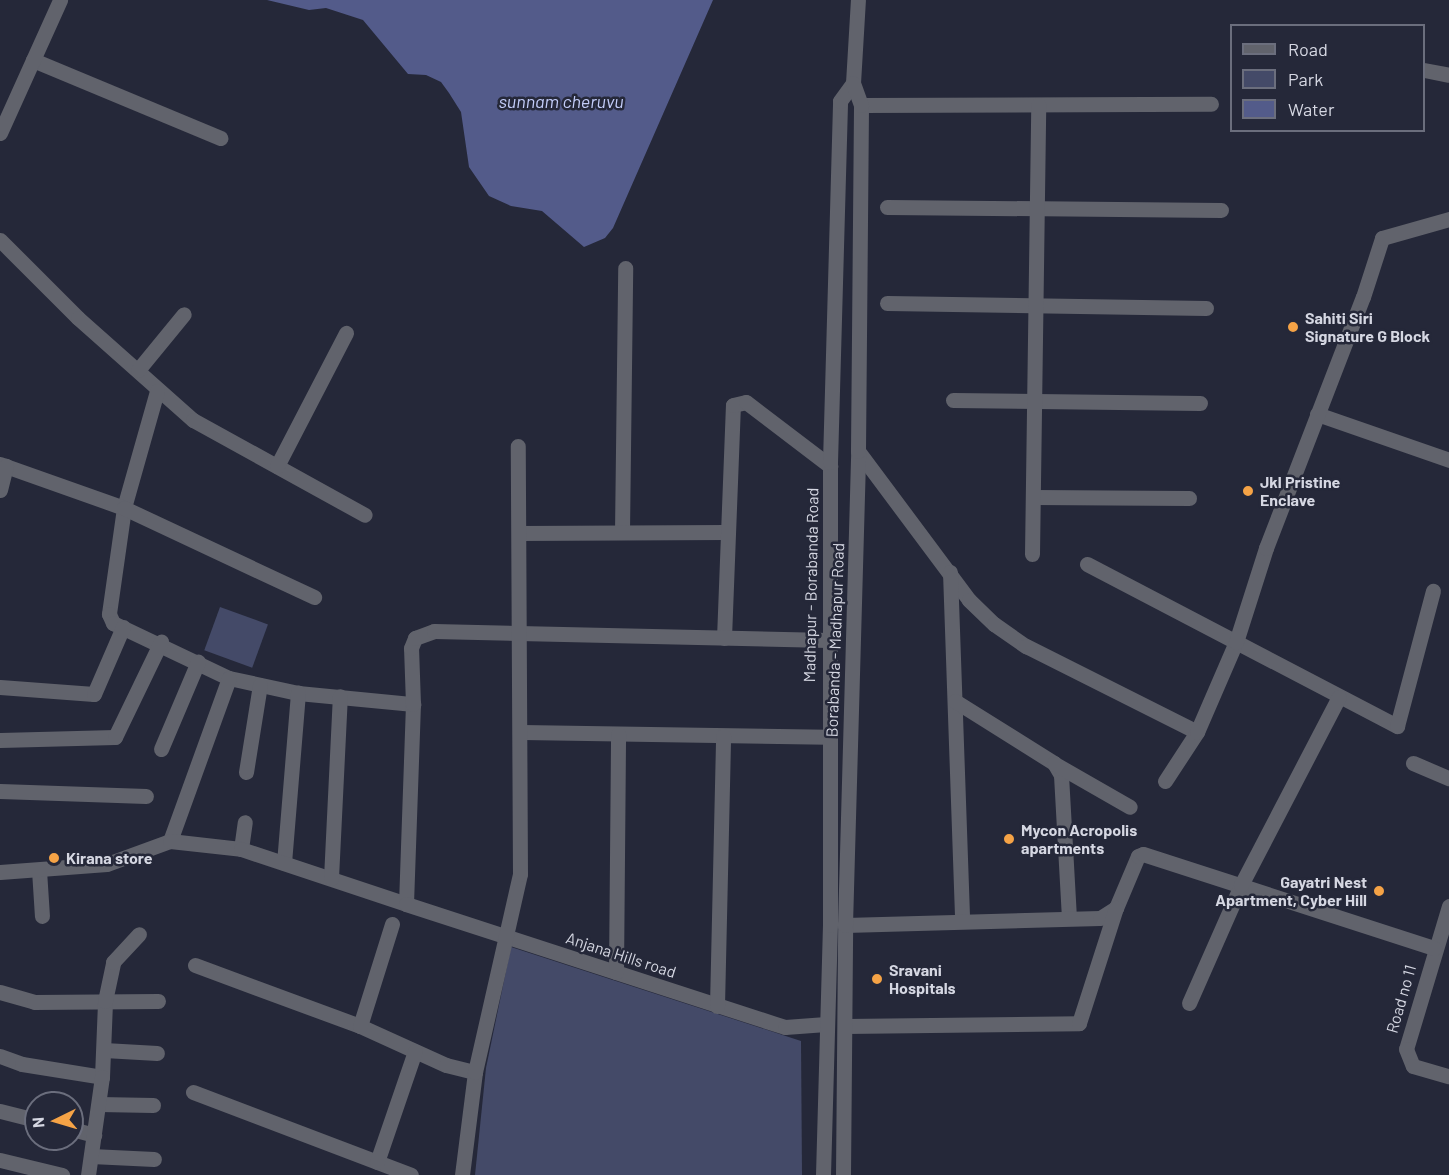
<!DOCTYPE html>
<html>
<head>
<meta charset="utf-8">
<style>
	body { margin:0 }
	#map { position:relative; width:1449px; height:1175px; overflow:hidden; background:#252839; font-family:Barlow,sans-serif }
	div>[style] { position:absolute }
	.green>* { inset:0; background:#444a68; transform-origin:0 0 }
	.water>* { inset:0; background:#535b8a }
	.minor>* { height:15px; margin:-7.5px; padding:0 7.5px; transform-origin:7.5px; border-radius:7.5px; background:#61636c }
	.dots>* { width:16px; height:16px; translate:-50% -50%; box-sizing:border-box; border:3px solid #252839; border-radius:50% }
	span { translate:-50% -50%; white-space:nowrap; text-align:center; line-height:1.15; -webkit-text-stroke:5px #252839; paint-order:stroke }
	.poi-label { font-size:16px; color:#d5d7e2; font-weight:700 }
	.left { translate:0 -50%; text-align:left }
	.right { translate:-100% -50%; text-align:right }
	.street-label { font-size:16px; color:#d5d7e2 }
	.water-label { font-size:18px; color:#c3cdf9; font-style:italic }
	.legend { position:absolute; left:1230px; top:24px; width:195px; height:108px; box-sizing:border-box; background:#252839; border:2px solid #6b6e7d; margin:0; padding:8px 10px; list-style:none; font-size:18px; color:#d5d7e2 }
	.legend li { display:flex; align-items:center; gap:12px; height:30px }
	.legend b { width:30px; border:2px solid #6b6e7d }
	.north { position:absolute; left:24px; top:1091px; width:60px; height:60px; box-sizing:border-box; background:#252839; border:2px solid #6b6e7d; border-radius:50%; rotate:265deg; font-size:16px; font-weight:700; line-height:24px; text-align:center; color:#d5d7e2 }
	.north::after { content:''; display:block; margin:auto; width:21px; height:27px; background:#f5a346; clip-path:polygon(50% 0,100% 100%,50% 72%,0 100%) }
</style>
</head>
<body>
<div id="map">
	<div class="green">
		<div style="left:220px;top:607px;width:51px;height:46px;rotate:20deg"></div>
		<div style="clip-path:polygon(511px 947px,801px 1041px,802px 1175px,475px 1175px,486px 1068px)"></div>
	</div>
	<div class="water">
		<div style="clip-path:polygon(267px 0,713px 0,613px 228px,605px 238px,584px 247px,542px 211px,511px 206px,489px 196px,469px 167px,461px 112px,449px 93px,441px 82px,426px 75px,408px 74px,363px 20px,326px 8px,309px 10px)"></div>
	</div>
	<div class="minor">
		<div style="left:33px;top:60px;width:203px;rotate:22.6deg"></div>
		<div style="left:1424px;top:70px;width:25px;rotate:11deg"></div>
		<div style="left:861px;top:105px;width:350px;rotate:-0.2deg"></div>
		<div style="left:0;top:133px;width:146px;rotate:-65.7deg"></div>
		<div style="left:887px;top:207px;width:334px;rotate:0.5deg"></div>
		<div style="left:0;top:240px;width:110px;rotate:45deg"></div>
		<div style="left:78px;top:318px;width:154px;rotate:41.6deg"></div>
		<div style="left:193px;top:420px;width:196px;rotate:28.9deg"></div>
		<div style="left:887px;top:303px;width:319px;rotate:0.9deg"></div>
		<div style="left:138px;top:370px;width:72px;rotate:-50.6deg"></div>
		<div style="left:157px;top:391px;width:122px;rotate:105.8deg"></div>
		<div style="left:124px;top:508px;width:107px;rotate:98.1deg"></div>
		<div style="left:109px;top:614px;width:10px;rotate:66deg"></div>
		<div style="left:113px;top:623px;width:128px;rotate:25.4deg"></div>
		<div style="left:229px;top:678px;width:71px;rotate:12.3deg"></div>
		<div style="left:298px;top:693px;width:116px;rotate:5.5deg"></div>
		<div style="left:953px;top:400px;width:247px;rotate:0.7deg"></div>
		<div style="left:1317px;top:414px;width:140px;rotate:19.2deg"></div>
		<div style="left:858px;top:451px;width:186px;rotate:53.3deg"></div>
		<div style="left:969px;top:600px;width:35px;rotate:44deg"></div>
		<div style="left:994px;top:624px;width:39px;rotate:35deg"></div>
		<div style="left:1026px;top:646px;width:191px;rotate:26.7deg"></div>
		<div style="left:0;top:464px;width:132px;rotate:19.5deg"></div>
		<div style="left:124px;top:508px;width:210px;rotate:25.1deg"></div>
		<div style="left:277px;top:466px;width:150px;rotate:-62.6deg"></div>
		<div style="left:0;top:490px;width:25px;rotate:-76deg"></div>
		<div style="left:1033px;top:497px;width:156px;rotate:0.4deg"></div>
		<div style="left:622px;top:532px;width:264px;rotate:-89.3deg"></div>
		<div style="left:519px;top:533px;width:207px;rotate:-0.3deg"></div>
		<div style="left:1032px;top:554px;width:449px;rotate:-89.2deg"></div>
		<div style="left:1087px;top:564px;width:350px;rotate:27.6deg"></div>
		<div style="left:1397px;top:726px;width:140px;rotate:-75.1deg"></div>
		<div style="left:950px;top:572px;width:347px;rotate:88deg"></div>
		<div style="left:724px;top:638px;width:233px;rotate:-87.8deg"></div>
		<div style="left:733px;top:405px;width:13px;rotate:-13deg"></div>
		<div style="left:746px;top:402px;width:106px;rotate:37.3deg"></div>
		<div style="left:0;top:687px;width:94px;rotate:4.3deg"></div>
		<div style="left:94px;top:694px;width:73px;rotate:-66.6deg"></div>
		<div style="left:955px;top:701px;width:117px;rotate:32.1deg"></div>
		<div style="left:1054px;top:763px;width:14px;rotate:60deg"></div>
		<div style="left:1061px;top:775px;width:141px;rotate:86.8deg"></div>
		<div style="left:522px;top:732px;width:305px;rotate:0.9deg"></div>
		<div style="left:0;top:740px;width:115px;rotate:-1.5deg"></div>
		<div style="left:115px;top:737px;width:106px;rotate:-64.2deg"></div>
		<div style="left:161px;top:749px;width:95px;rotate:-67deg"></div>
		<div style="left:1413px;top:763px;width:39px;rotate:23deg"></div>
		<div style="left:1055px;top:764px;width:86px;rotate:29.8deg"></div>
		<div style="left:246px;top:772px;width:88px;rotate:-80.9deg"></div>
		<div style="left:1165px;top:781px;width:59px;rotate:-56.9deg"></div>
		<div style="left:1197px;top:732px;width:98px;rotate:-66.6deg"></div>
		<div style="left:1236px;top:642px;width:99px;rotate:-72.3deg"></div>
		<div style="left:1266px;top:548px;width:269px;rotate:-68.9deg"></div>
		<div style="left:1363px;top:297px;width:62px;rotate:-72.1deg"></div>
		<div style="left:1382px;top:238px;width:70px;rotate:-15.8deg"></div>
		<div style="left:0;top:791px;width:146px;rotate:2deg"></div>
		<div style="left:170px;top:841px;width:173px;rotate:-70.1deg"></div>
		<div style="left:241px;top:849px;width:27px;rotate:-82deg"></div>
		<div style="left:284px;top:863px;width:171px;rotate:-85.3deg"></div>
		<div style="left:39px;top:870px;width:46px;rotate:86.3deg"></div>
		<div style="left:0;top:872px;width:107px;rotate:-4.3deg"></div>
		<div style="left:107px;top:864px;width:67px;rotate:-20.1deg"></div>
		<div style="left:170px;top:841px;width:71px;rotate:6.4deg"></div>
		<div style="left:241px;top:849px;width:174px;rotate:18.4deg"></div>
		<div style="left:406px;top:904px;width:200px;rotate:-88deg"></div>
		<div style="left:413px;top:704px;width:56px;rotate:-92deg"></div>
		<div style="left:411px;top:648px;width:11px;rotate:-68deg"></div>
		<div style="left:415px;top:638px;width:20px;rotate:-20deg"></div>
		<div style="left:434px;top:631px;width:394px;rotate:1.3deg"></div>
		<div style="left:331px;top:878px;width:182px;rotate:-87.2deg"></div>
		<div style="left:406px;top:904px;width:398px;rotate:18deg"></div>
		<div style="left:785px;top:1027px;width:41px;rotate:-4.2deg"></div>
		<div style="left:1449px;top:906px;width:149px;rotate:106.7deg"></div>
		<div style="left:1406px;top:1049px;width:18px;rotate:68deg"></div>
		<div style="left:1413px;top:1066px;width:37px;rotate:16deg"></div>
		<div style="left:845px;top:925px;width:255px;rotate:-1.6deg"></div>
		<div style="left:1100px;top:918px;width:19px;rotate:-32deg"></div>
		<div style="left:1116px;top:908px;width:56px;rotate:-67.1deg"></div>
		<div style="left:1138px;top:856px;width:5px;rotate:-22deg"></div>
		<div style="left:1143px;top:854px;width:306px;rotate:17.9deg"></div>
		<div style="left:195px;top:965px;width:176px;rotate:20.3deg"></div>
		<div style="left:360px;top:1026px;width:94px;rotate:24.4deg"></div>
		<div style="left:446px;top:1065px;width:30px;rotate:14deg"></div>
		<div style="left:616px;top:972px;width:238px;rotate:-89.5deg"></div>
		<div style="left:0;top:992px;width:35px;rotate:16deg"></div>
		<div style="left:34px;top:1002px;width:124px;rotate:-0.5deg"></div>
		<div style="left:1189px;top:1003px;width:129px;rotate:-66.2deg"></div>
		<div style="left:1241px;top:885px;width:212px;rotate:-62.5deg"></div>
		<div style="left:717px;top:1006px;width:270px;rotate:-88.7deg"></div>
		<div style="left:360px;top:1026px;width:107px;rotate:-72.6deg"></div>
		<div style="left:845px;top:1026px;width:234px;rotate:-0.7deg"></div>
		<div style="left:1079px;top:1023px;width:121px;rotate:-72.2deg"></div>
		<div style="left:104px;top:1050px;width:53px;rotate:3.2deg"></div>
		<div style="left:0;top:1056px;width:23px;rotate:20deg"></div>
		<div style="left:22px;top:1064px;width:81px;rotate:9.2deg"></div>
		<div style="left:102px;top:1077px;width:76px;rotate:-87.7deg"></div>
		<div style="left:105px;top:1001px;width:40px;rotate:-78deg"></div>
		<div style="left:113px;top:962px;width:38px;rotate:-47deg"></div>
		<div style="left:193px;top:1092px;width:233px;rotate:20.8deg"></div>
		<div style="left:99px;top:1104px;width:54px;rotate:1.1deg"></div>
		<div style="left:0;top:1111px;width:37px;rotate:14deg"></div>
		<div style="left:72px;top:1129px;width:23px;rotate:15deg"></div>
		<div style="left:91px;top:1156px;width:63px;rotate:2.7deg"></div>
		<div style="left:0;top:1160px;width:64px;rotate:13.6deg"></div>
		<div style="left:377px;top:1162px;width:117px;rotate:-71.1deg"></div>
		<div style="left:88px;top:1175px;width:99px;rotate:-81.9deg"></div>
		<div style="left:462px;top:1175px;width:104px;rotate:-82.8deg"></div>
		<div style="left:475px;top:1072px;width:203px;rotate:-77.2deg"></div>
		<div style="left:520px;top:874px;width:428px;rotate:-90.3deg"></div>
		<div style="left:823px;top:1175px;width:250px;rotate:-88.4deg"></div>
		<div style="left:830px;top:925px;width:463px;rotate:-90deg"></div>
		<div style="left:830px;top:462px;width:361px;rotate:-88.4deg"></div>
		<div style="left:840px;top:101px;width:22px;rotate:-54deg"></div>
		<div style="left:853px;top:83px;width:83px;rotate:-86.6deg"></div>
		<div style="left:843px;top:1175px;width:250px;rotate:-89.5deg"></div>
		<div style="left:845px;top:925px;width:474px;rotate:-88.4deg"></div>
		<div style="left:858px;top:451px;width:346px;rotate:-89.5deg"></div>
		<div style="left:861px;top:105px;width:23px;rotate:-110deg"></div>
	</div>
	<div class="dots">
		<div style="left:1293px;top:327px;background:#f5a346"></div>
		<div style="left:1248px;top:491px;background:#f5a346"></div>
		<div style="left:1009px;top:839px;background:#f5a346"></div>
		<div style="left:54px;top:858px;background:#f5a346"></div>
		<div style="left:1379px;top:891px;background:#f5a346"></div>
		<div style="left:877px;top:979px;background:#f5a346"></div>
	</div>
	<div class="poi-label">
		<span class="left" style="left:1305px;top:327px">Sahiti Siri<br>Signature G Block</span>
		<span class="left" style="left:1260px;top:491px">Jkl Pristine<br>Enclave</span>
		<span class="left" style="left:1021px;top:839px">Mycon Acropolis<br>apartments</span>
		<span class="left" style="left:66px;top:858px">Kirana store</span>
		<span class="right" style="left:1367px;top:891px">Gayatri Nest<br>Apartment, Cyber Hill</span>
		<span class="left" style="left:889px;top:979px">Sravani<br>Hospitals</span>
	</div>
	<div class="street-label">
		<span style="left:811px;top:585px;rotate:-89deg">Madhapur - Borabanda Road</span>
		<span style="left:835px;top:640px;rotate:-88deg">Borabanda - Madhapur Road</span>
		<span style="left:621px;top:955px;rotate:18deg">Anjana Hills road</span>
		<span style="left:1401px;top:999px;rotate:-74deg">Road no 11</span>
	</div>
	<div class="water-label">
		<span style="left:561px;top:101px">sunnam cheruvu</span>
	</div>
	<ul class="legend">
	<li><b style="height:8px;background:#61636c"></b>Road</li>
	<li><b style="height:16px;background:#444a68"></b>Park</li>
	<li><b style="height:16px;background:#535b8a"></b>Water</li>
	</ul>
	<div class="north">N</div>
</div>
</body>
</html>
